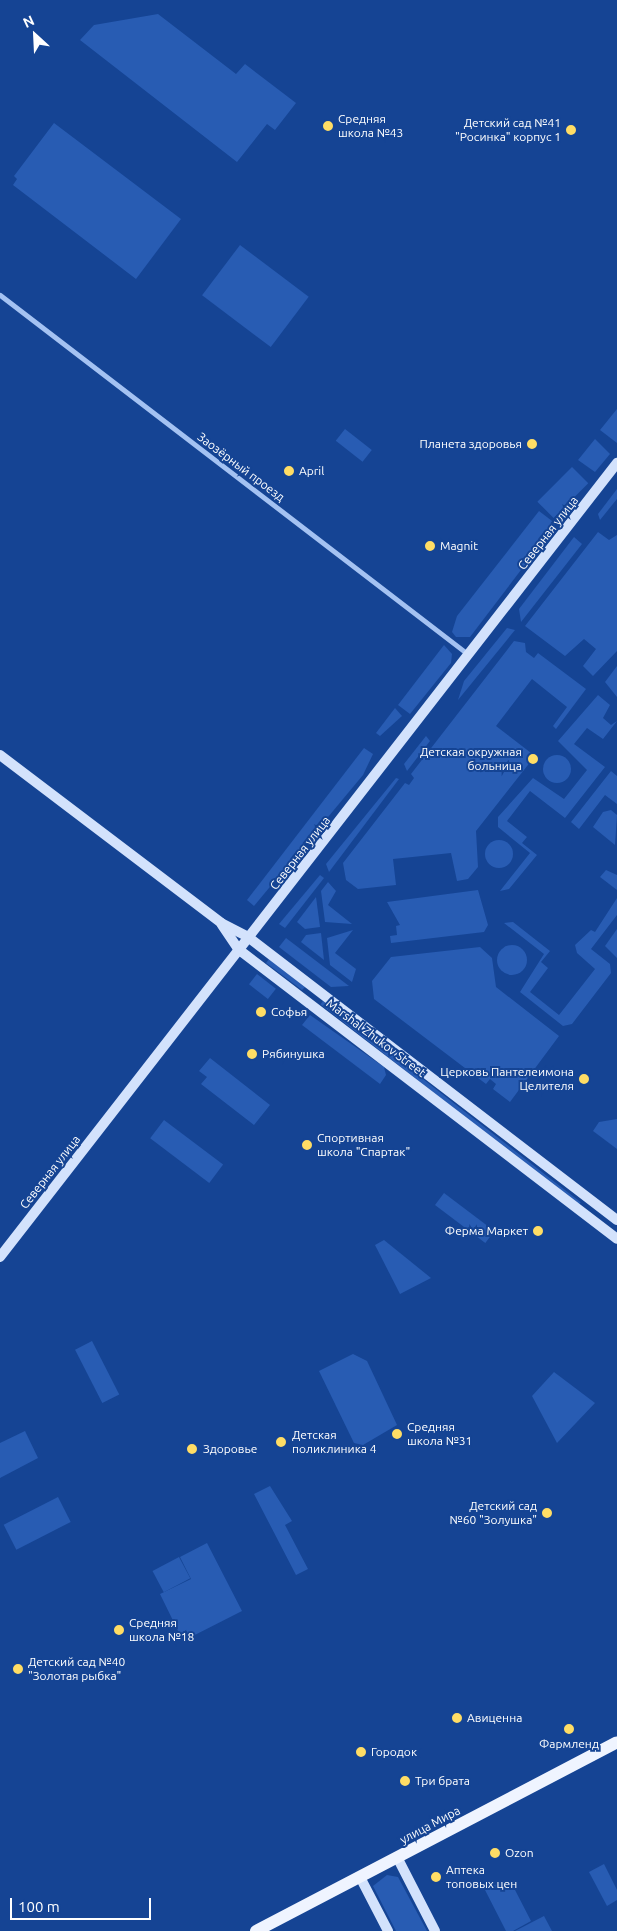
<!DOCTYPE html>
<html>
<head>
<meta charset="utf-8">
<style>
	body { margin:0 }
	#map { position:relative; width:617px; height:1931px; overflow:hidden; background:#154494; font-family:Ubuntu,sans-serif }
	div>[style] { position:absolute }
	.green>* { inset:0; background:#285cb3; transform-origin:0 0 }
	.round { border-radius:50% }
	.street>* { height:5px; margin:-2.5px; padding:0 2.5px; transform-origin:2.5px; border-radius:2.5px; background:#a4c2f2 }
	.secondary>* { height:10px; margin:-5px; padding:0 5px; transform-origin:5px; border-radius:5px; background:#d3e2fc }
	.primary>* { height:12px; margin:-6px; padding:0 6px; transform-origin:6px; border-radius:6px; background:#eff4ff }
	.dots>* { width:14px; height:14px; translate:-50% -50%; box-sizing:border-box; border:2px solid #154494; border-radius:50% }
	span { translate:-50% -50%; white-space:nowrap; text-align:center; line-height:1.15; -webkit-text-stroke:4px #154494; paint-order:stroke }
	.poi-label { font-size:12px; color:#fff }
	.left { translate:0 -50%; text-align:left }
	.right { translate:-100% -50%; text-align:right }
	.street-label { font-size:12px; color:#fff }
	.north { position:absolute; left:10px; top:10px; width:50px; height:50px; -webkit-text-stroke:4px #154494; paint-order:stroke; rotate:335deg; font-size:14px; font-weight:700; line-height:20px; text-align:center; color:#fff }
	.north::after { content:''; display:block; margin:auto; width:18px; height:22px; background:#fff; clip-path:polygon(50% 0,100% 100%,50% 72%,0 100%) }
	.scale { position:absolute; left:10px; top:1898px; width:141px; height:22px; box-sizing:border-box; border:2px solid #fff; border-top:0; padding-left:6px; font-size:15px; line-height:18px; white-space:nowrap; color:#fff; -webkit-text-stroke:4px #154494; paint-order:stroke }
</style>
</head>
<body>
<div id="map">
	<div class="green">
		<div style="clip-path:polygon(158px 14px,236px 74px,245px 64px,296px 103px,275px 130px,267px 124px,237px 162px,80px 40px,94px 25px)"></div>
		<div style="clip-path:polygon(54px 123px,181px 219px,136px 279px,13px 185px,17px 179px,14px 176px)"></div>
		<div style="left:240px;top:245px;width:86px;height:63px;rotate:37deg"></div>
		<div style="clip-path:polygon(617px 409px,617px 443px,600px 430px)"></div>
		<div style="left:345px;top:429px;width:34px;height:15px;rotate:38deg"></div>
		<div style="clip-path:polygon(595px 439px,610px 454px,595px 472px,578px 460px)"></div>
		<div style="left:572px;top:467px;width:23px;height:49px;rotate:45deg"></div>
		<div style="clip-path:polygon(617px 489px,617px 499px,600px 520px,598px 514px)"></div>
		<div style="clip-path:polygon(539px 511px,556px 524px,470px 637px,456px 637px,452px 632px,457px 616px)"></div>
		<div style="clip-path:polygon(598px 532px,609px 540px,617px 535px,617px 651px,593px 676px,583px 666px,596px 649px,584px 639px,565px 656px,525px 626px)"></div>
		<div style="clip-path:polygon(574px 537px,582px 544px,521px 622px,519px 609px)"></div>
		<div style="clip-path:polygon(507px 628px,515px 630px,458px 700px,464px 681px)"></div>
		<div style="clip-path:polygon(514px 641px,525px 643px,526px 652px,534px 658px,538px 653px,586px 689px,556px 729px,553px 726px,567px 707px,532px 679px,496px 726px,535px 756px,476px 831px,478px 867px,468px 879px,457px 881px,451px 853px,393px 859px,396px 885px,358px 889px,346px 880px,343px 863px,405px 783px,409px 785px,414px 778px,411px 774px)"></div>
		<div style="clip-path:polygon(444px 645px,452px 654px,451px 663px,410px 714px,398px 705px)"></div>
		<div style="clip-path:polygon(617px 666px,617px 697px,605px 682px)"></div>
		<div style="clip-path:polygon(598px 695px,610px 705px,603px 718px,611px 725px,617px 721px,603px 739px,587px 728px,574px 744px,605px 767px,565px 818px,530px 791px,507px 821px,527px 837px,522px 843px,537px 855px,509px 889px,500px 891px,530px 853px,498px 827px,498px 817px,533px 778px,564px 799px,587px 770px,558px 741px)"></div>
		<div style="clip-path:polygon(395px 708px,402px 716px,380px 736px,376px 733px)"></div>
		<div style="clip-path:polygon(426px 736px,430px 741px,407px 771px,404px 764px)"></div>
		<div style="clip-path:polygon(364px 748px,373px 754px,363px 775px,254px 906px,247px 900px)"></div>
		<div class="round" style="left:543px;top:755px;width:28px;height:28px"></div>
		<div style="clip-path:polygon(611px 771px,617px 776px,617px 804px,605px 795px,579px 829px,571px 822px)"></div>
		<div style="clip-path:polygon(396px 778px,399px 779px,329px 872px,326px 864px)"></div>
		<div style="clip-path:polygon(611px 810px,617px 815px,615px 845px,593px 827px,603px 812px)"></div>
		<div class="round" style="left:485px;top:840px;width:28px;height:28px"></div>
		<div style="clip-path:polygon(606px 870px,617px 875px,617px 890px,600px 877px)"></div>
		<div style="clip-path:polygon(320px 875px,324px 878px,285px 928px,279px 924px)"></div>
		<div style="clip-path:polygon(328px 882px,336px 891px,328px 905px,352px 924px,325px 922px,321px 891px)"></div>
		<div style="clip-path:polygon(478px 890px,488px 925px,484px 932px,391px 943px,390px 936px,397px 935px,396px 926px,400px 925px,387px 902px)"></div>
		<div style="clip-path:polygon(316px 897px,320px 927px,305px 929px,297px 922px)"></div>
		<div style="clip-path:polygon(617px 898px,617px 915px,591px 949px,610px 964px,611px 973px,572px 1024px,563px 1026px,520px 992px,544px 954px,504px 923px,513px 922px,550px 951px,541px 962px,548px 968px,530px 992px,559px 1015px,595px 969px,577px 953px,575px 945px,591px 930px,595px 932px)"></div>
		<div style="clip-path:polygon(617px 929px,617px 958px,605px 946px)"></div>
		<div style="clip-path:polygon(353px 930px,335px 953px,356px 969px,352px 982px,330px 965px,327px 938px)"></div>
		<div style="clip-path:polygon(321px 933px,324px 960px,301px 942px,306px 935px)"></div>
		<div style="clip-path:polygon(286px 938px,349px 986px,331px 987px,279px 947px)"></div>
		<div class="round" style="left:497px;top:945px;width:30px;height:30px"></div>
		<div style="clip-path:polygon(480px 947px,492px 958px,496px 987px,559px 1036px,510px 1102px,493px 1089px,496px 1084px,490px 1079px,486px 1084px,374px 999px,372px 981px,391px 957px)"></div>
		<div style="clip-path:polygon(269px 959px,305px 987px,302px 990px,266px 963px)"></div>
		<div style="left:257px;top:974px;width:24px;height:13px;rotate:38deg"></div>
		<div style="left:323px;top:1001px;width:327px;height:4px;rotate:38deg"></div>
		<div style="clip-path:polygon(310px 1015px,384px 1067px,386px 1075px,380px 1084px,302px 1025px)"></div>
		<div style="clip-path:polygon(210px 1058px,270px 1105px,254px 1125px,201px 1084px,207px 1077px,199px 1071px)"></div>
		<div style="clip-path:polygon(617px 1119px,617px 1149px,593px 1131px,599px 1122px)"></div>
		<div style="left:164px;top:1120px;width:74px;height:23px;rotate:37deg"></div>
		<div style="left:444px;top:1193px;width:63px;height:15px;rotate:37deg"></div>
		<div style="clip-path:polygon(384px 1240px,431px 1278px,400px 1294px,375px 1245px)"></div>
		<div style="left:92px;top:1341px;width:60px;height:19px;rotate:63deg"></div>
		<div style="clip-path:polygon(353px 1354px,367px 1361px,397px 1425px,363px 1445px,354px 1443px,319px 1371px)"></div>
		<div style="clip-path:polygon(554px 1372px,595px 1403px,557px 1443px,532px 1396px)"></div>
		<div style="clip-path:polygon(25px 1431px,38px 1458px,0 1478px,0 1443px)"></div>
		<div style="clip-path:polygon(270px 1486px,292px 1521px,285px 1525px,308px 1569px,296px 1575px,254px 1494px)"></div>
		<div style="left:58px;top:1497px;width:28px;height:61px;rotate:63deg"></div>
		<div style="clip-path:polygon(207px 1543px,242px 1611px,183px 1641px,160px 1594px,191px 1579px,180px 1557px)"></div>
		<div style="left:179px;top:1557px;width:24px;height:30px;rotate:62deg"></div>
		<div style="clip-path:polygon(604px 1864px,617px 1890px,617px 1900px,607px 1906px,589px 1872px)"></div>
		<div style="clip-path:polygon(387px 1875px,398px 1877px,427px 1931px,396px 1931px,373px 1886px)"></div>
		<div style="clip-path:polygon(504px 1880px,510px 1890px,514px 1888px,531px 1921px,513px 1931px,506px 1931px,485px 1890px)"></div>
		<div style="clip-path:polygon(544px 1916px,552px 1931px,515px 1931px)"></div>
	</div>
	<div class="street">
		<div style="left:0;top:295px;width:591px;rotate:37.51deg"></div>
	</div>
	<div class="secondary">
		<div style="left:0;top:755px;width:278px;rotate:37.2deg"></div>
		<div style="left:221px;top:923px;width:30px;rotate:27deg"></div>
		<div style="left:248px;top:937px;width:465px;rotate:37.5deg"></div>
		<div style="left:222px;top:925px;width:29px;rotate:56deg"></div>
		<div style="left:238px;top:949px;width:477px;rotate:37.4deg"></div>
		<div style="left:0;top:1257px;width:1006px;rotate:-52.15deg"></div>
		<div style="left:397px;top:1857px;width:83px;rotate:62.8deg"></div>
		<div style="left:360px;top:1877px;width:61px;rotate:62.6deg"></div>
	</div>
	<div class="primary">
		<div style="left:256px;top:1931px;width:407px;rotate:-27.6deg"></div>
	</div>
	<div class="dots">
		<div style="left:328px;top:126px;background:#ffdd65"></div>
		<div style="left:571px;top:130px;background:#ffdd65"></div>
		<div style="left:532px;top:444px;background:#ffdd65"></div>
		<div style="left:289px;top:471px;background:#ffdd65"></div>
		<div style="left:430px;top:546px;background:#ffdd65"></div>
		<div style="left:533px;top:759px;background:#ffdd65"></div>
		<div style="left:261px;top:1012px;background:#ffdd65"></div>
		<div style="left:252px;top:1054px;background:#ffdd65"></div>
		<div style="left:584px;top:1079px;background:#ffdd65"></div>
		<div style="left:307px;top:1145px;background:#ffdd65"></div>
		<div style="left:538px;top:1231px;background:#ffdd65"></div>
		<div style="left:397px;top:1434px;background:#ffdd65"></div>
		<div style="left:281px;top:1442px;background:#ffdd65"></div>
		<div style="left:192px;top:1449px;background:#ffdd65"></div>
		<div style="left:547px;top:1513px;background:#ffdd65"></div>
		<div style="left:119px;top:1630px;background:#ffdd65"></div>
		<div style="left:18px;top:1669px;background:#ffdd65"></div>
		<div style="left:457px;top:1718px;background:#ffdd65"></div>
		<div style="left:569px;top:1729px;background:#ffdd65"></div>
		<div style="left:361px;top:1752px;background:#ffdd65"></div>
		<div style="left:405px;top:1781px;background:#ffdd65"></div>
		<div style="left:495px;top:1853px;background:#ffdd65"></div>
		<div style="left:436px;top:1877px;background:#ffdd65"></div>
	</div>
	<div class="poi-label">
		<span class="left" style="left:338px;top:126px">Средняя<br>школа №43</span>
		<span class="right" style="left:561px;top:130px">Детский сад №41<br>"Росинка" корпус 1</span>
		<span class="right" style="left:522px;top:444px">Планета здоровья</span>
		<span class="left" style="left:299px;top:471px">April</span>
		<span class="left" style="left:440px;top:546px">Magnit</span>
		<span class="right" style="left:522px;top:759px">Детская окружная<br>больница</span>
		<span class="left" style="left:271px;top:1012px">Софья</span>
		<span class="left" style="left:262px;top:1054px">Рябинушка</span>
		<span class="right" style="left:574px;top:1079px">Церковь Пантелеимона<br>Целителя</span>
		<span class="left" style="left:317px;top:1145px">Спортивная<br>школа "Спартак"</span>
		<span class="right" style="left:528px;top:1231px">Ферма Маркет</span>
		<span class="left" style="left:407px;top:1434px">Средняя<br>школа №31</span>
		<span class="left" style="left:292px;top:1442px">Детская<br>поликлиника 4</span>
		<span class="left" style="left:203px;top:1449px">Здоровье</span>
		<span class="right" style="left:537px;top:1513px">Детский сад<br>№60 "Золушка"</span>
		<span class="left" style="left:129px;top:1630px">Средняя<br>школа №18</span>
		<span class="left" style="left:28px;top:1669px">Детский сад №40<br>"Золотая рыбка"</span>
		<span class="left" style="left:467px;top:1718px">Авиценна</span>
		<span style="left:569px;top:1744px">Фармленд</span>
		<span class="left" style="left:371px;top:1752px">Городок</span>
		<span class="left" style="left:415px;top:1781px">Три брата</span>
		<span class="left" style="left:505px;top:1853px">Ozon</span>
		<span class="left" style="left:446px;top:1877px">Аптека<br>топовых цен</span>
	</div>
	<div class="street-label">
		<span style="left:241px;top:467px;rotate:37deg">Заозёрный проезд</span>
		<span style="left:548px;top:533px;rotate:-52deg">Северная улица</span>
		<span style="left:300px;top:853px;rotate:-52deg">Северная улица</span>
		<span style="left:376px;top:1038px;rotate:37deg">Marshal Zhukov Street</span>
		<span style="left:50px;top:1172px;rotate:-52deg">Северная улица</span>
		<span style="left:430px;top:1825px;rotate:-28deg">улица Мира</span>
	</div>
	<div class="north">N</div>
	<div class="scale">100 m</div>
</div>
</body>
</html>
